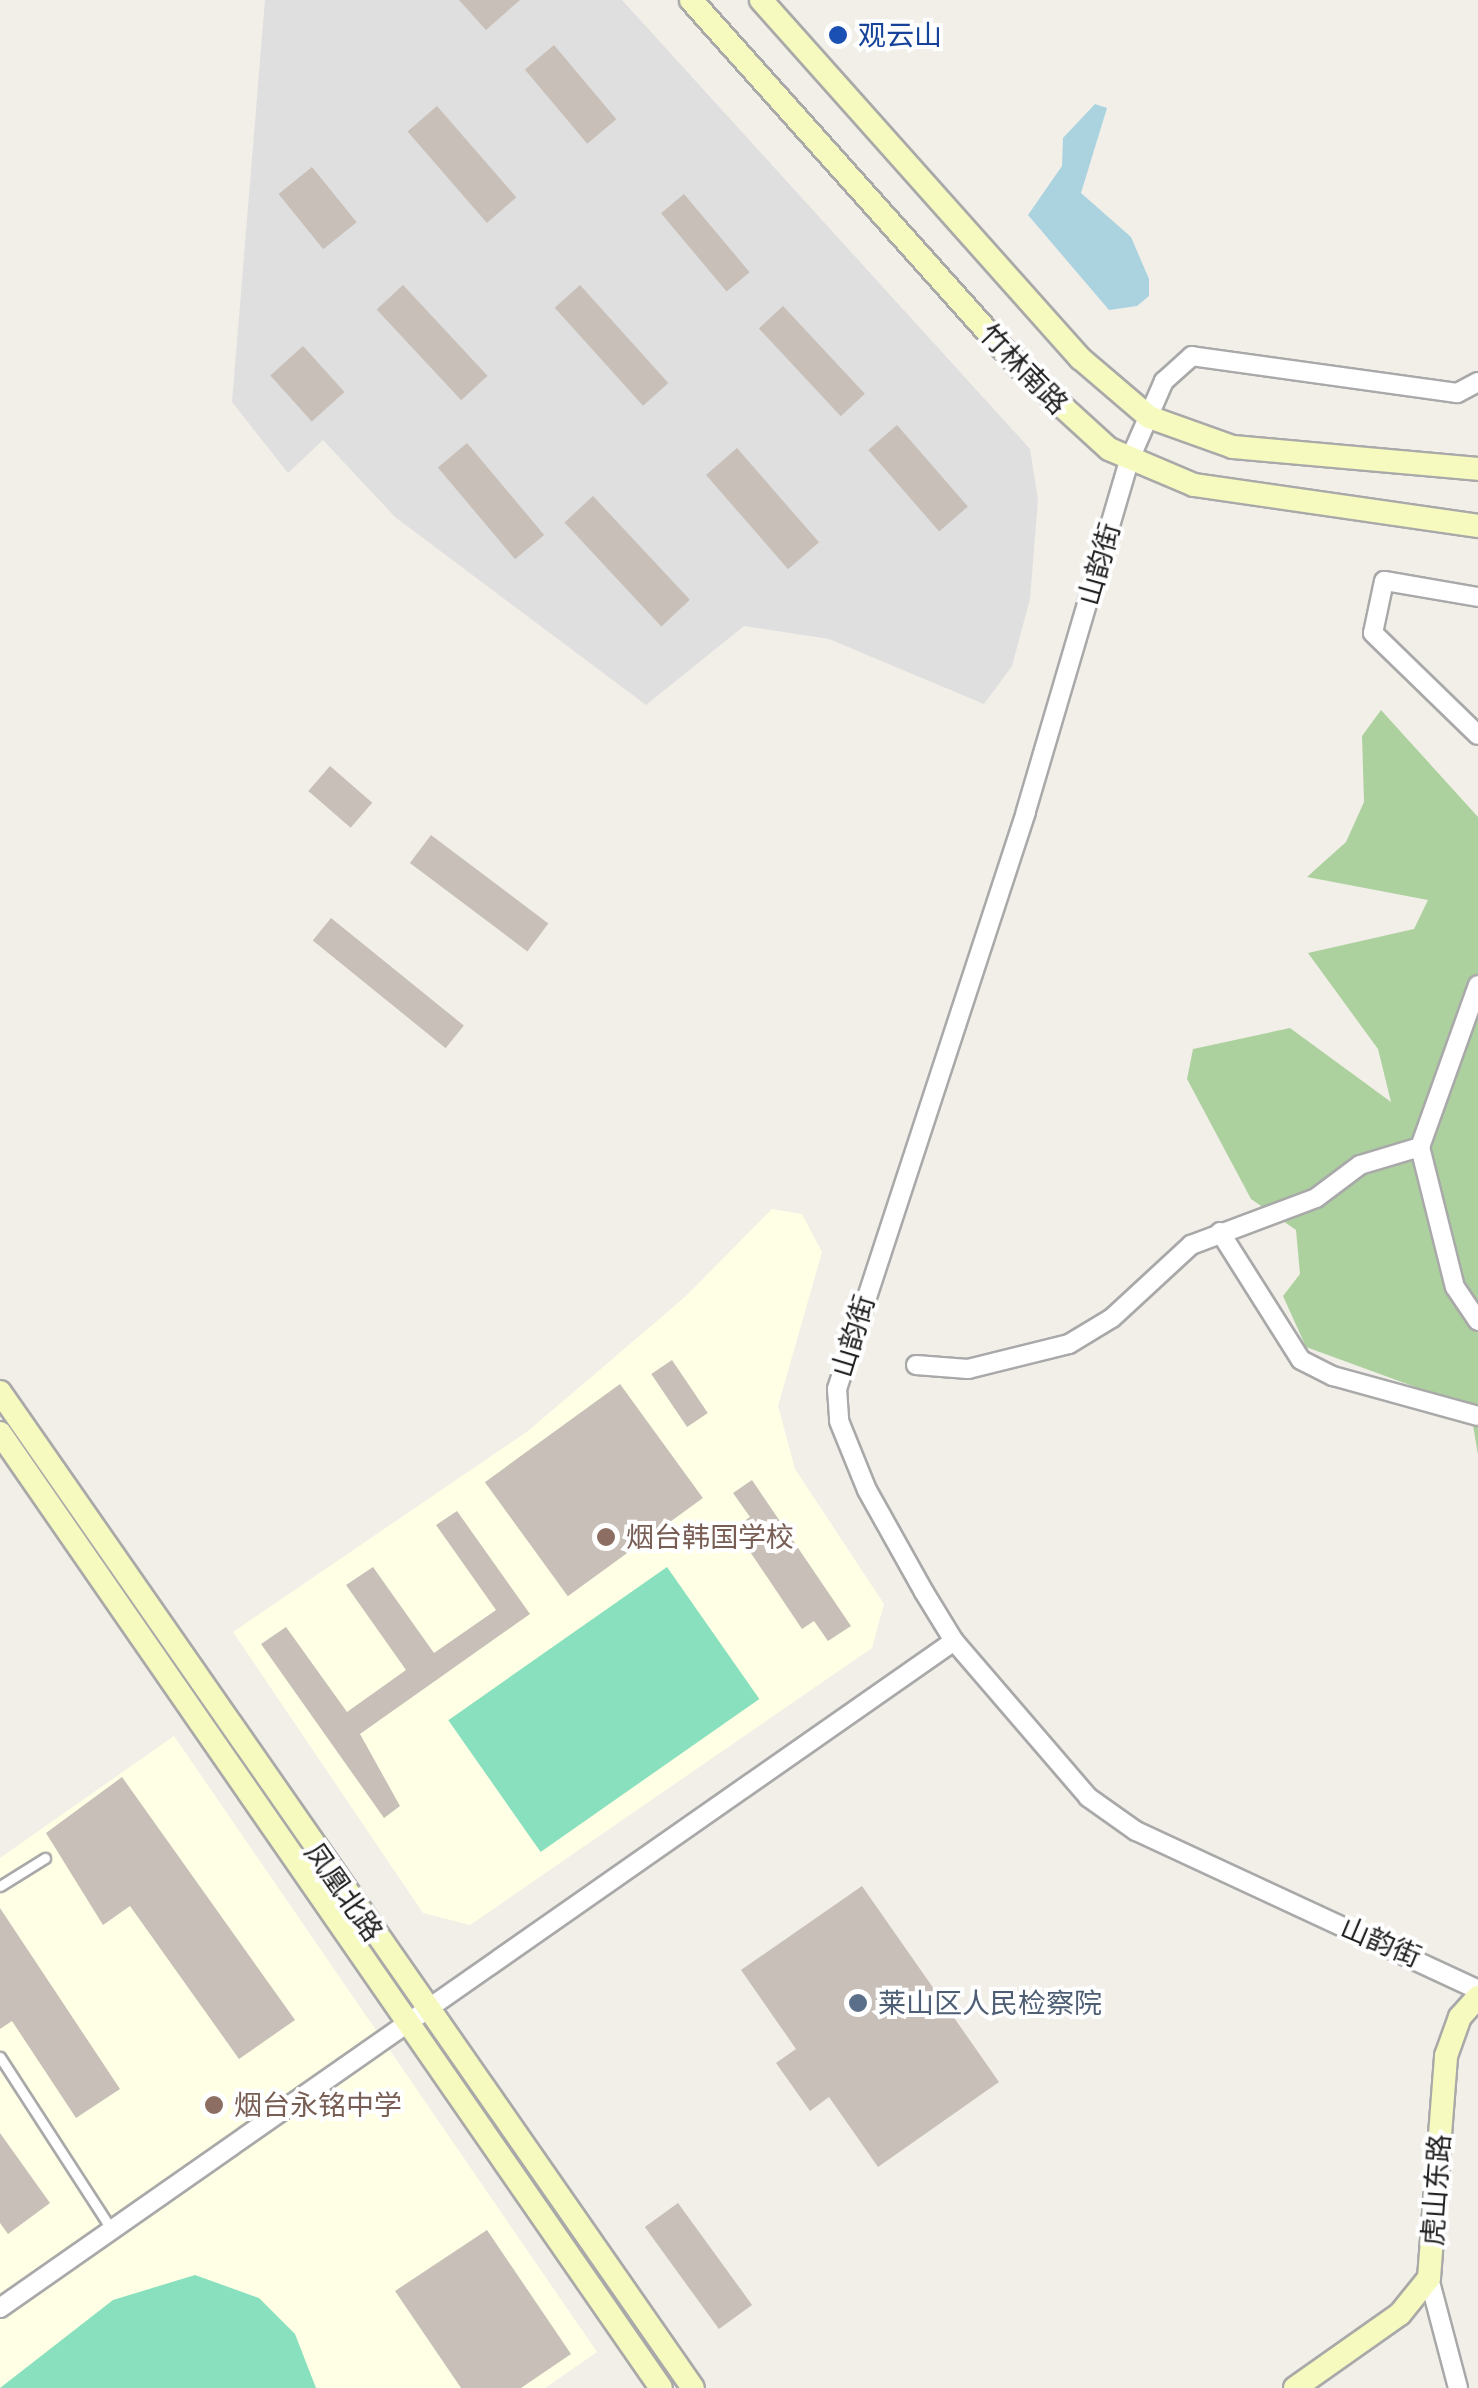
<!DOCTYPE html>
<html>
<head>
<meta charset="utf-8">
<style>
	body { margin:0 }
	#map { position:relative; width:1478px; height:2388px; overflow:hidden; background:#f2efe9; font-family:"PT Sans Narrow","Noto Sans SC",sans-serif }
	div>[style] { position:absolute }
	.residential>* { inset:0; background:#e0dfdf }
	.education>* { inset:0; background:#ffffe5 }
	.forest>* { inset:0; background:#add19e }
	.pitch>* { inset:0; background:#88e0be; transform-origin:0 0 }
	.water>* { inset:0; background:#aad3df }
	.building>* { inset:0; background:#c7bfb8; transform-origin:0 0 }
	.roads { filter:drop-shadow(2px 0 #a9a9a9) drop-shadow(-2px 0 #a9a9a9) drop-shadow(0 2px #a9a9a9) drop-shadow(0 -2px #a9a9a9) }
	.lane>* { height:9px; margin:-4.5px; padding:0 4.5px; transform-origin:4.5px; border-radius:4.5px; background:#fff }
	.street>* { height:18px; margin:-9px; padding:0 9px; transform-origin:9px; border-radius:9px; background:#fff }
	.secondary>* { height:22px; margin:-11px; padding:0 11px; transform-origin:11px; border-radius:11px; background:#f7fabf }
	.dots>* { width:28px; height:28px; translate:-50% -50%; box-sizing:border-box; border:5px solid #fff; border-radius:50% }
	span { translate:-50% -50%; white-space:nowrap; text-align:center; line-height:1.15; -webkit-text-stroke:8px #fff; paint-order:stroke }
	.transit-label { font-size:28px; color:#164399 }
	.left { translate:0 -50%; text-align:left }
	.street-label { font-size:28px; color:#222 }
	.education-label { font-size:28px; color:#785e54 }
	.service-label { font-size:28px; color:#4e5e75 }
</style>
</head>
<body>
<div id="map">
	<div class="residential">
		<div style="clip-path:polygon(265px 0,622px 0,1030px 449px,1038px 500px,1030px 599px,1012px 666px,984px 704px,829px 639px,744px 626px,646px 705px,395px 517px,323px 440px,288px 473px,232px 402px)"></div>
	</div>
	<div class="education">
		<div style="clip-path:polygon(772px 1209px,802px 1214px,822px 1252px,778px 1406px,795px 1469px,884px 1604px,872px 1648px,470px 1925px,423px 1913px,233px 1632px,528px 1431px,685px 1297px)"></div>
		<div style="clip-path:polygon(174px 1736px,597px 2352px,545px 2388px,0 2388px,0 1858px)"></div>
	</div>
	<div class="forest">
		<div style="clip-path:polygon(1381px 710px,1478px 817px,1478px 1455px,1470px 1407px,1306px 1347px,1283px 1296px,1300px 1274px,1296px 1230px,1251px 1199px,1187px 1079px,1193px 1049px,1290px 1028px,1391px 1102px,1378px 1049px,1308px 953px,1414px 929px,1428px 900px,1307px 877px,1346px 842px,1364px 802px,1362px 736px)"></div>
	</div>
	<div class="pitch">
		<div style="left:667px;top:1567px;width:161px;height:267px;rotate:55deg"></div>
		<div style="clip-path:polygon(195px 2275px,259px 2298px,295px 2334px,316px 2388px,0 2388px,113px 2300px)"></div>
	</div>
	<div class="water">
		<div style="clip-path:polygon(1095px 104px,1107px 108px,1081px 193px,1131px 237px,1149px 279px,1149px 296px,1137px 306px,1109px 310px,1028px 215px,1062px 166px,1063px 138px)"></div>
	</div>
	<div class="building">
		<div style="clip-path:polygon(459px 0,520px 0,486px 30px)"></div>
		<div style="left:554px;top:45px;width:97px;height:38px;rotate:50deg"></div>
		<div style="left:437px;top:106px;width:121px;height:39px;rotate:49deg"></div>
		<div style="left:312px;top:167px;width:71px;height:43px;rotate:51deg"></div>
		<div style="left:684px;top:194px;width:102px;height:30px;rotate:50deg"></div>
		<div style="left:403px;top:285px;width:124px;height:36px;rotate:47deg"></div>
		<div style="left:580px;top:285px;width:132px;height:34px;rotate:48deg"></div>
		<div style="left:783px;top:306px;width:120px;height:33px;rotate:47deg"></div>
		<div style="left:303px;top:346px;width:62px;height:44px;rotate:48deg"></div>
		<div style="left:897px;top:425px;width:108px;height:38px;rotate:49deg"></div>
		<div style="left:467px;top:443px;width:120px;height:38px;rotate:50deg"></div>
		<div style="left:737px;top:448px;width:125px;height:41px;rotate:49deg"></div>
		<div style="left:593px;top:496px;width:142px;height:39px;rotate:47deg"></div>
		<div style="left:330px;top:766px;width:56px;height:33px;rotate:41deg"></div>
		<div style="left:431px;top:835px;width:147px;height:35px;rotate:37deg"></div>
		<div style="left:331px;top:918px;width:171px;height:29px;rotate:39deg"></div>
		<div style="left:672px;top:1360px;width:64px;height:25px;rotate:56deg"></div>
		<div style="left:620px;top:1384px;width:141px;height:167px;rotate:54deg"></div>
		<div style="clip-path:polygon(752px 1480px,851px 1626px,828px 1641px,814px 1621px,802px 1629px,734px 1528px,750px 1517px,733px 1493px)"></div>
		<div style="clip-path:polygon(457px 1511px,530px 1614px,360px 1734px,400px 1806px,384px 1818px,261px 1644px,286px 1627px,347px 1712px,406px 1670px,346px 1585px,373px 1567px,434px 1653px,496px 1610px,436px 1525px)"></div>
		<div style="clip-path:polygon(122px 1777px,295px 2020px,239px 2059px,130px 1906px,103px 1925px,46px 1833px)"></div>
		<div style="clip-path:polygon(862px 1886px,999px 2082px,878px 2167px,829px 2097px,810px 2111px,776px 2063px,796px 2049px,741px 1970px)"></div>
		<div style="clip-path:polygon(0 1908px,120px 2089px,76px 2118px,12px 2021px,0 2029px)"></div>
		<div style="clip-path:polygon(0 2133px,50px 2203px,8px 2234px,0 2223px)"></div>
		<div style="left:678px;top:2203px;width:126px;height:41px;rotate:54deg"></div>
		<div style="clip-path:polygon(487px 2230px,571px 2354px,521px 2388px,461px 2388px,395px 2291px)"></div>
	</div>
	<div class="roads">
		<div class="lane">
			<div style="left:0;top:1886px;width:53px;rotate:-31.9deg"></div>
			<div style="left:0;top:2057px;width:206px;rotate:57.1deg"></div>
		</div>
		<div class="street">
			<div style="left:1478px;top:382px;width:24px;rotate:152deg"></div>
			<div style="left:1457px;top:393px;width:268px;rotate:-172.1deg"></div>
			<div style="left:1192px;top:356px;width:38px;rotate:138deg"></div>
			<div style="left:1164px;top:381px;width:87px;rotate:113.6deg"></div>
			<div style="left:1129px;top:461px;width:366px;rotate:106.4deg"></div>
			<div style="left:1026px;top:812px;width:607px;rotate:108.14deg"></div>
			<div style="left:837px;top:1389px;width:32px;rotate:86deg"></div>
			<div style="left:839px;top:1421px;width:74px;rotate:67.9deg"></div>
			<div style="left:867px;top:1490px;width:117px;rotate:60.8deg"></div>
			<div style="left:924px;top:1592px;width:57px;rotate:58.5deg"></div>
			<div style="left:954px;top:1641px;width:206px;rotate:49.3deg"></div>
			<div style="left:1088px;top:1797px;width:59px;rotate:35.3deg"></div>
			<div style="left:1136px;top:1831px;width:377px;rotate:24.9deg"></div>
			<div style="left:1478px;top:597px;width:95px;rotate:-170.3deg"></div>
			<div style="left:1384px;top:581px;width:53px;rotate:101.9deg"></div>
			<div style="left:1373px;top:633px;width:146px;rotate:44.2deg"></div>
			<div style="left:1420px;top:1147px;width:144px;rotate:76deg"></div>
			<div style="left:1455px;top:1287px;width:41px;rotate:55.9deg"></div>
			<div style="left:1220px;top:1232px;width:151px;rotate:57.7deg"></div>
			<div style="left:1301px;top:1360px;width:36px;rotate:27deg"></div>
			<div style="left:1333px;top:1376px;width:150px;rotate:15.4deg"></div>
			<div style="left:916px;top:1365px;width:52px;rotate:4.4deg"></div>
			<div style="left:968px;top:1369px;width:104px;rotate:-13.9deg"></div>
			<div style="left:1069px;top:1344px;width:50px;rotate:-31.2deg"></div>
			<div style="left:1112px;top:1318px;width:108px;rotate:-42.7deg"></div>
			<div style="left:1191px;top:1245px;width:134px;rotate:-20.6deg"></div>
			<div style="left:1316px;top:1198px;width:55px;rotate:-36.9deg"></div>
			<div style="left:1360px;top:1165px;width:63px;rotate:-16.7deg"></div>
			<div style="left:1420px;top:1147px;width:172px;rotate:-70.3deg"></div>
			<div style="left:1429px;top:2278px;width:114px;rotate:75.2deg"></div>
			<div style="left:0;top:2308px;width:1164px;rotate:-34.96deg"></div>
		</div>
		<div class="secondary">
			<div style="left:691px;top:0;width:491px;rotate:48.2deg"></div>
			<div style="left:1018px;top:366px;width:123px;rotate:42.4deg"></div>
			<div style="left:1109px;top:449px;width:92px;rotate:23deg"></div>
			<div style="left:1194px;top:485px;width:287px;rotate:8.2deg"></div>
			<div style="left:761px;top:0;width:480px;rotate:48.3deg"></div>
			<div style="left:1080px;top:358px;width:91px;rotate:40.5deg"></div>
			<div style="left:1149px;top:417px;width:89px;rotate:19.7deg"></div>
			<div style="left:1233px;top:447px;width:246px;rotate:5.1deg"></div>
			<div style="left:0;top:1392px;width:1213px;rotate:55.17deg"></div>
			<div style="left:0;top:1433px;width:1161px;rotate:55.31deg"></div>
			<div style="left:1295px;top:2388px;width:128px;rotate:-35.2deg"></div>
			<div style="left:1400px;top:2314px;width:46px;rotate:-51.1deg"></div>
			<div style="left:1429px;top:2278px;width:223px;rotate:-85.6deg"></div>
			<div style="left:1446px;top:2056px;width:41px;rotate:-70.3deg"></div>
			<div style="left:1460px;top:2017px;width:27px;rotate:-48deg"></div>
		</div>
	</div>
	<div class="dots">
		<div style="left:838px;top:35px;background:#1a4fb4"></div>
		<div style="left:606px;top:1537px;background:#8d6e63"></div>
		<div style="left:858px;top:2003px;background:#5c6f8a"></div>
		<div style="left:214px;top:2105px;background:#8d6e63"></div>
	</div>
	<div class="transit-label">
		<span class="left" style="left:858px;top:35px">观云山</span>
	</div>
	<div class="street-label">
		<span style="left:1024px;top:369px;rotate:46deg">竹林南路</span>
		<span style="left:1099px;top:564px;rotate:-74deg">山韵街</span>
		<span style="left:853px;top:1336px;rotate:-73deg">山韵街</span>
		<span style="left:344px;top:1892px;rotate:55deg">凤凰北路</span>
		<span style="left:1381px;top:1942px;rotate:23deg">山韵街</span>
		<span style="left:1436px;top:2190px;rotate:-86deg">虎山东路</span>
	</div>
	<div class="education-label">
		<span class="left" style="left:626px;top:1537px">烟台韩国学校</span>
		<span class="left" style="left:234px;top:2105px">烟台永铭中学</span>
	</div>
	<div class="service-label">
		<span class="left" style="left:878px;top:2003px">莱山区人民检察院</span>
	</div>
</div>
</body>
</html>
